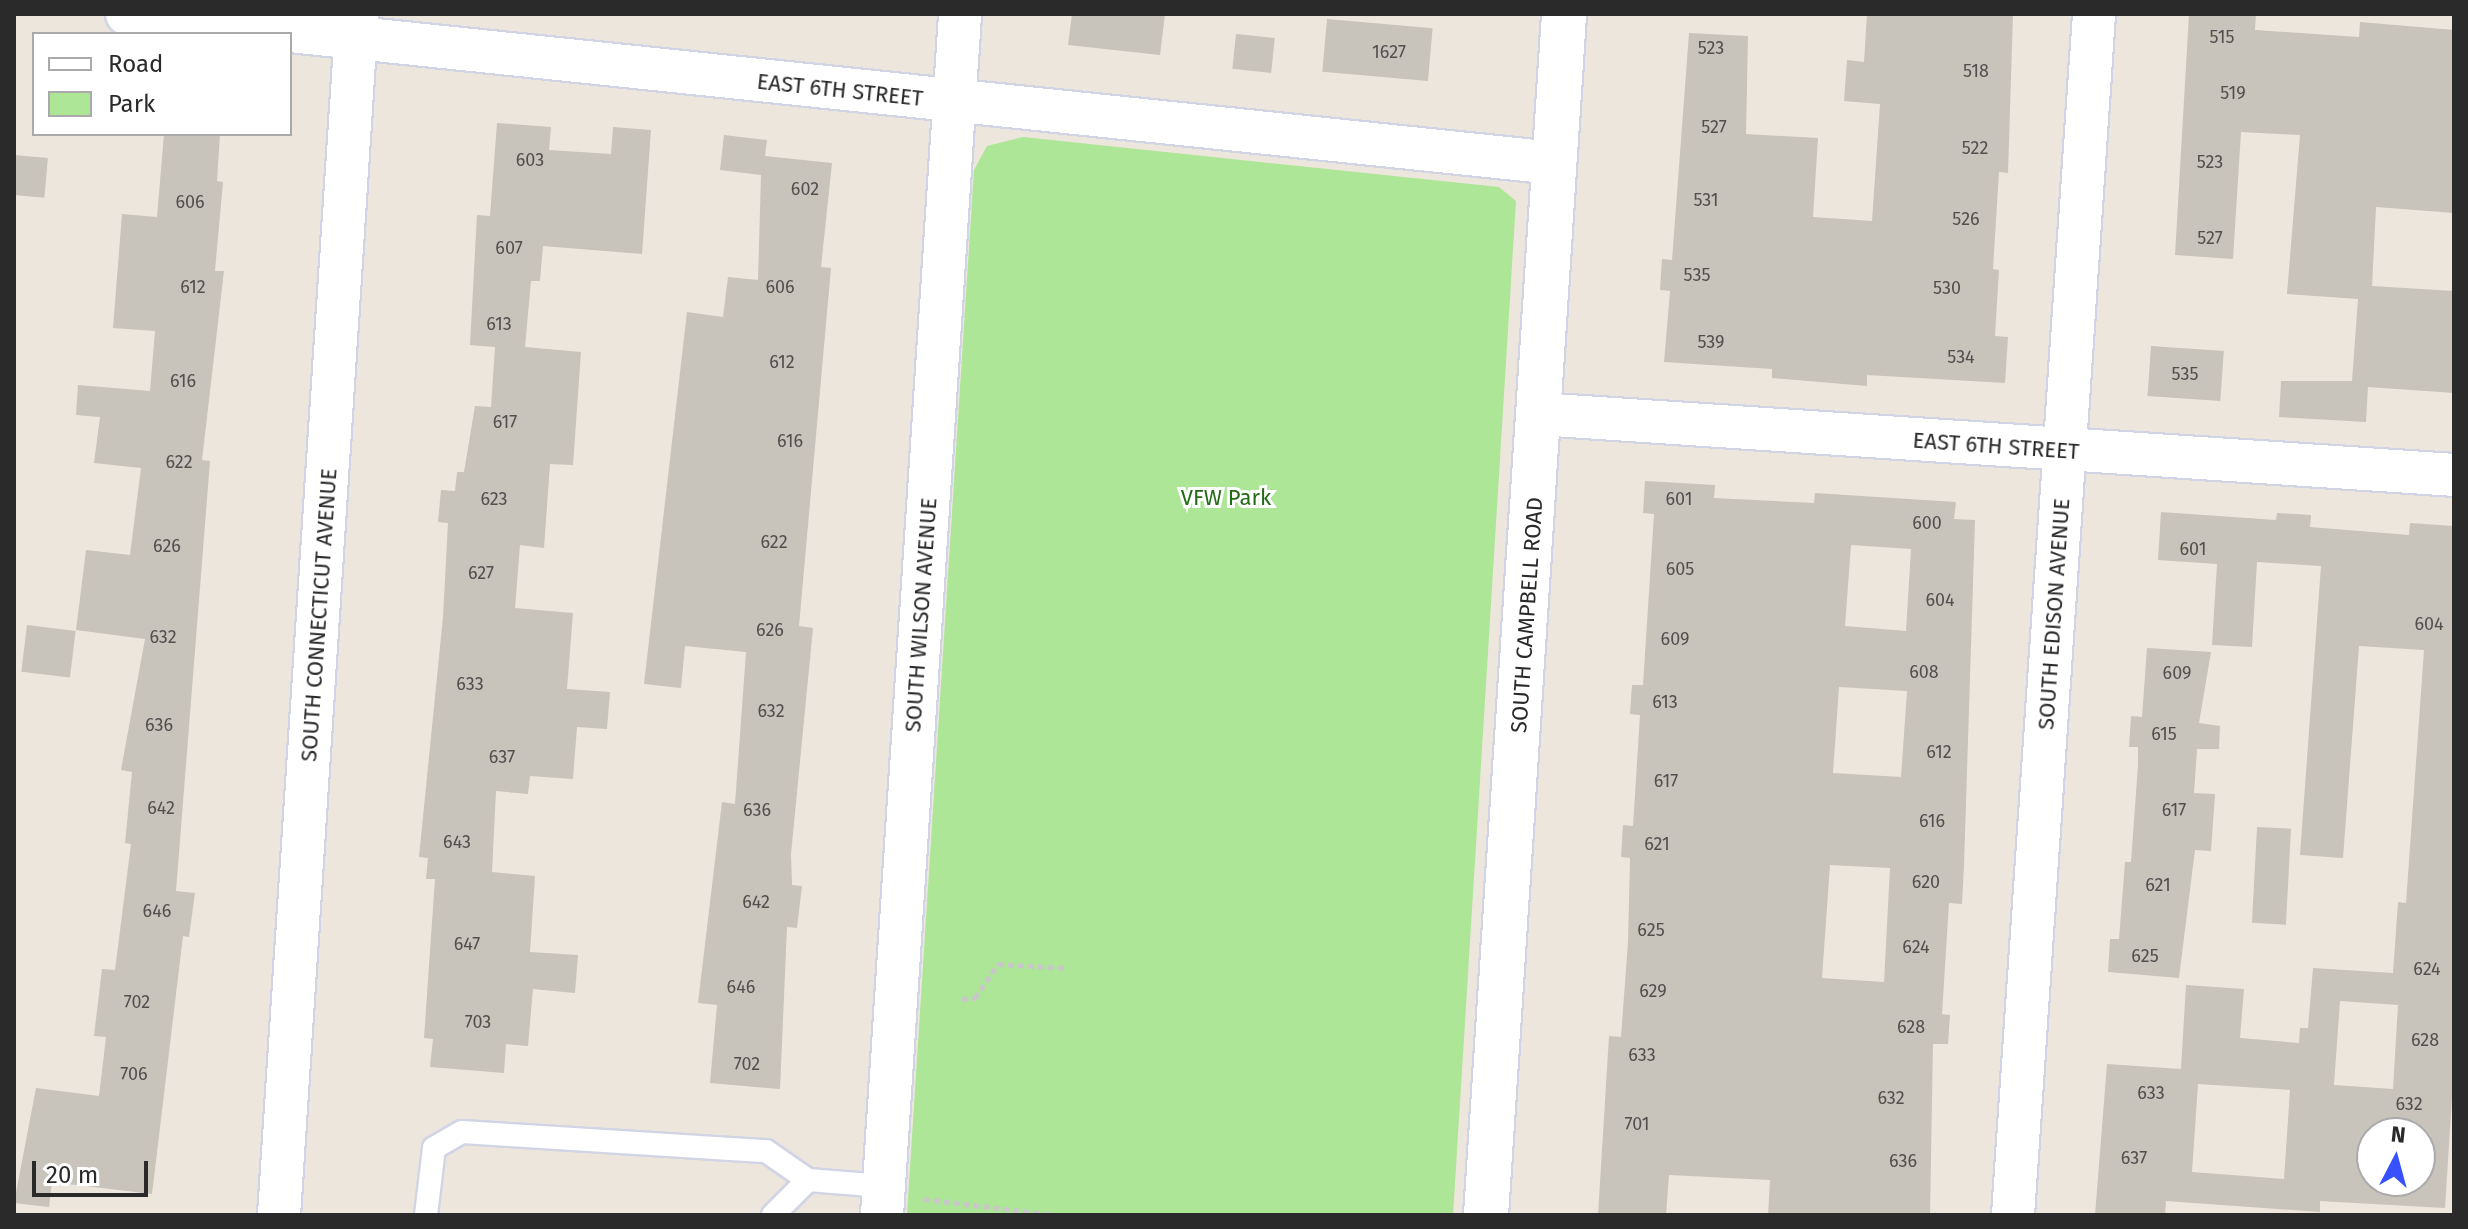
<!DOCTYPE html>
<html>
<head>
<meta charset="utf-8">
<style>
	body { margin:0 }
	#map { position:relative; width:2468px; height:1229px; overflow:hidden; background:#ede6dc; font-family:"Fira Sans",sans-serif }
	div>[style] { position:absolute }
	.green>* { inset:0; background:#ade696 }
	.building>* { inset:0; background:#c8c3bb; transform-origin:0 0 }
	.path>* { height:5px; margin-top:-2.5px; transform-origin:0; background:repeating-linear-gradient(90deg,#c8c8c8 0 6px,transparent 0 10px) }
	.roads { filter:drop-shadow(2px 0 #d1d4e4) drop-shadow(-2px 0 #d1d4e4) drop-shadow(0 2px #d1d4e4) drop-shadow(0 -2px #d1d4e4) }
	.lane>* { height:22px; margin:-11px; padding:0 11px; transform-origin:11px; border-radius:11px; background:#fff }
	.street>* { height:42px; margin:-21px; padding:0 21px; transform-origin:21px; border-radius:21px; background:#fff }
	.secondary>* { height:44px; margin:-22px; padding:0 22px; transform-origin:22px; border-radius:22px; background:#fff }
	span { translate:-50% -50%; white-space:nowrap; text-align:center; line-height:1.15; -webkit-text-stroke:6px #fff; paint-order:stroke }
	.number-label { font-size:18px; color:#52504e }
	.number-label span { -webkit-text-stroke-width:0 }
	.street-label { font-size:22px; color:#2a2a2a }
	.park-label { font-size:22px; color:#246a17 }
	.frame { position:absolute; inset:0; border:16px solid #2a2a2a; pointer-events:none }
	.legend { position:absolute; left:32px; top:32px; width:260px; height:104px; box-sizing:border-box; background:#fff; border:2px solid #aaa; margin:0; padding:10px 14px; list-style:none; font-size:24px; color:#2a2a2a }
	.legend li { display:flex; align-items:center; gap:16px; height:40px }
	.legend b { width:40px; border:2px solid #aaa }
	.north { position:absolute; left:2356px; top:1117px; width:80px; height:80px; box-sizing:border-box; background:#fff; border:2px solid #aaa; border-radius:50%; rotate:6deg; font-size:22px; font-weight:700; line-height:32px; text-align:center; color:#2a2a2a }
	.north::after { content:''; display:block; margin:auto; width:28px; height:36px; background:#3751ff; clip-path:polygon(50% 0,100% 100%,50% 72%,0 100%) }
	.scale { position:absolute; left:32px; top:1161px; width:116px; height:36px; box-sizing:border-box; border:4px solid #2a2a2a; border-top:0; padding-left:10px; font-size:24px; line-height:28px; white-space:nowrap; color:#2a2a2a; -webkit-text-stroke:6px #fff; paint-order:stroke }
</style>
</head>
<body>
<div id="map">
	<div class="green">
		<div style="clip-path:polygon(1023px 137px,1499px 187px,1516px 201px,1453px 1215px,907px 1215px,974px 170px,987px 146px)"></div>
	</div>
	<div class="building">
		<div style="clip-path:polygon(1072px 14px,1165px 14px,1160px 55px,1068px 45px)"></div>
		<div style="clip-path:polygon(1867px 14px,2013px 14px,2008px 173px,1999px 172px,1993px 269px,1999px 270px,1995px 336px,2008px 337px,2005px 383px,1867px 375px,1867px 386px,1772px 378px,1772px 369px,1664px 362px,1670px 291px,1660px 290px,1662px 259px,1672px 260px,1689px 33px,1748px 36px,1746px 134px,1818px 138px,1813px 217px,1872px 221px,1880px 104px,1844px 101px,1847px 60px,1864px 62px)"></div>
		<div style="clip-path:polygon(2189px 14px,2256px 14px,2255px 30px,2359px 37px,2360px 22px,2454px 30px,2454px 213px,2376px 207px,2372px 286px,2454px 291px,2454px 393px,2368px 387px,2366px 422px,2279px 417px,2281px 381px,2352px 381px,2358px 299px,2287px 294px,2300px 135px,2241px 132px,2233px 259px,2175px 255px)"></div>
		<div style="left:1327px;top:19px;width:106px;height:53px;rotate:5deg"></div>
		<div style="left:1236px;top:34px;width:39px;height:35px;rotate:6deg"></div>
		<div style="clip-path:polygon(497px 123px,551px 127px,549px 150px,611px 154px,613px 127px,651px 130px,642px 254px,543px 246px,540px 281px,531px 281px,525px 347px,581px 352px,573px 465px,550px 464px,544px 548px,520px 545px,515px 608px,573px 613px,567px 689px,610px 692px,607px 729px,577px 727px,573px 779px,530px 776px,528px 794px,496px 791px,492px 872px,535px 876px,530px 952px,578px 955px,575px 993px,533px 989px,528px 1046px,506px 1044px,504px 1073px,430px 1067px,433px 1039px,424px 1038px,435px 879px,426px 879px,428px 858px,419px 857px,443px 617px,448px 523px,438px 522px,441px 490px,455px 491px,457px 472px,464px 472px,475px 406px,491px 407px,495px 347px,470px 345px,477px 215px,490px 216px)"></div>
		<div style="clip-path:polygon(164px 134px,220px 134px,217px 181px,223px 182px,215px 271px,224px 271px,202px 460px,210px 461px,176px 891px,195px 893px,189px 937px,183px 936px,152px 1194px,52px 1182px,49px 1207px,14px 1203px,36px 1088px,99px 1096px,106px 1037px,94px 1036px,102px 969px,115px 970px,131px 844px,125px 843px,132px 772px,121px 770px,145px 639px,76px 630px,86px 550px,130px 555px,141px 468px,94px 463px,100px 417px,76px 415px,78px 385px,150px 391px,155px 331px,113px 328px,122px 214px,157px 217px)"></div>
		<div style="clip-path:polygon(724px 135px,767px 140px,765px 156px,832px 163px,821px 267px,831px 268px,799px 626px,813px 628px,791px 854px,792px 885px,802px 886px,797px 928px,787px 927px,780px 1089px,710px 1083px,717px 1005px,698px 1003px,722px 802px,735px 804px,746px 652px,685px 646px,681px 688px,644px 684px,687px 312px,723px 317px,728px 277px,758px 280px,761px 175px,720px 170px)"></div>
		<div style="left:14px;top:155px;width:34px;height:40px;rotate:5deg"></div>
		<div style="left:2151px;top:346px;width:73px;height:50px;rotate:4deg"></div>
		<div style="clip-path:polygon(evenodd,1645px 481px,1715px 485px,1714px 498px,1814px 503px,1815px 493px,1956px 502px,1954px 519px,1975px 520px,1964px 866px,1962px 904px,1949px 903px,1942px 1014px,1950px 1015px,1948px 1044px,1933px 1044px,1930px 1215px,1768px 1215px,1770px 1180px,1669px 1175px,1666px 1215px,1598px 1215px,1609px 1036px,1621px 1037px,1628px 942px,1630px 858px,1621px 857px,1623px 825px,1633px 826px,1640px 715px,1630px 714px,1632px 685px,1643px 685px,1654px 514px,1643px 513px,1645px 481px,1851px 545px,1911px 549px,1906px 631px,1845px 626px,1851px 545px,1645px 481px,1839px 687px,1907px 691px,1901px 777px,1833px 773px,1839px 687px,1645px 481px,1830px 865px,1890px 868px,1884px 982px,1822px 978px,1830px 865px)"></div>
		<div style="clip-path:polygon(evenodd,2161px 512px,2276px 520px,2277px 513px,2311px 515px,2310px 527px,2409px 535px,2410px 523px,2454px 526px,2454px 1065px,2445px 1208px,2320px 1201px,2320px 1212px,2166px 1201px,2165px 1215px,2095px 1215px,2107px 1064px,2181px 1069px,2186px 985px,2244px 989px,2240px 1038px,2299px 1043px,2300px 1028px,2308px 1028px,2313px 968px,2393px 973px,2398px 902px,2406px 903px,2424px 650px,2359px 646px,2343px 858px,2300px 855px,2321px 566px,2257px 562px,2252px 647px,2212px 645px,2217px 564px,2158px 560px,2161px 512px,2340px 1001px,2398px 1005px,2393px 1089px,2334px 1085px,2340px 1001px,2161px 512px,2198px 1084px,2290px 1090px,2284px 1179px,2192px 1172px,2198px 1084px,2161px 512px,2372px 1133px,2420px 1133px,2420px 1181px,2372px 1181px,2372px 1133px)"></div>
		<div style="left:27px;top:625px;width:49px;height:47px;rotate:7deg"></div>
		<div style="clip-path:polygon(2147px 648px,2211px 652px,2199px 723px,2220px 726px,2219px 749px,2197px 749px,2194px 793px,2215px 794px,2211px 851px,2195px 850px,2179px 978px,2108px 972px,2110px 939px,2119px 939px,2125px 862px,2131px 862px,2138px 765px,2138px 747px,2129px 747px,2131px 716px,2142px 717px)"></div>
		<div style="left:2257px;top:827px;width:34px;height:96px;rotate:3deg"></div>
	</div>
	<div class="path">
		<div style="left:962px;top:999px;width:13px;rotate:-4deg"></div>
		<div style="left:975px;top:998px;width:41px;rotate:-55.9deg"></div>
		<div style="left:998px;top:964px;width:68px;rotate:3.4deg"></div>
		<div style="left:924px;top:1199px;width:132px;rotate:7deg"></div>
	</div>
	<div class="roads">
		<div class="lane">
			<div style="left:426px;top:1215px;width:67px;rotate:-83.2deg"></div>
			<div style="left:434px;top:1148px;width:32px;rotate:-30deg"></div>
			<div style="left:462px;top:1132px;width:305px;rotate:3.6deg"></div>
			<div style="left:766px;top:1151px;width:51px;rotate:34.6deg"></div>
			<div style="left:773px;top:1215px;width:49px;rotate:-45deg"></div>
			<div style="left:808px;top:1180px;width:76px;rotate:4.5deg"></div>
		</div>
		<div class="street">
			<div style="left:127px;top:14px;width:1435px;rotate:5.96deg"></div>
			<div style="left:1539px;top:414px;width:917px;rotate:3.81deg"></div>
			<div style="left:279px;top:1215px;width:1204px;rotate:-86.28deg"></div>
			<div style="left:882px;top:1215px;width:1204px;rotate:-86.28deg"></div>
			<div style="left:2013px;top:1215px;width:1204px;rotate:-86.14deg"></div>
		</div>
		<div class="secondary">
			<div style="left:1486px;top:1215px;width:1204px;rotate:-86.28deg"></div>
		</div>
	</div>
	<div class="number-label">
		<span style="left:2222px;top:37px">515</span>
		<span style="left:1711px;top:48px">523</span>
		<span style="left:1389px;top:52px">1627</span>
		<span style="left:1976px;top:71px">518</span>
		<span style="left:2233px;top:93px">519</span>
		<span style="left:1714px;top:127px">527</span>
		<span style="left:1975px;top:148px">522</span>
		<span style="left:530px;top:160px">603</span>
		<span style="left:2210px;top:162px">523</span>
		<span style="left:805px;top:189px">602</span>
		<span style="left:1706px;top:200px">531</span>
		<span style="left:190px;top:202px">606</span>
		<span style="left:1966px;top:219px">526</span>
		<span style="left:2210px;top:238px">527</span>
		<span style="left:509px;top:248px">607</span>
		<span style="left:1697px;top:275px">535</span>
		<span style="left:193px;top:287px">612</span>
		<span style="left:780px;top:287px">606</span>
		<span style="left:1947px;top:288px">530</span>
		<span style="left:499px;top:324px">613</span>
		<span style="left:1711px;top:342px">539</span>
		<span style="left:1961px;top:357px">534</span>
		<span style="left:782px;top:362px">612</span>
		<span style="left:2185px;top:374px">535</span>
		<span style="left:183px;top:381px">616</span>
		<span style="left:505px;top:422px">617</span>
		<span style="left:790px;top:441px">616</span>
		<span style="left:179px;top:462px">622</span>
		<span style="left:494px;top:499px">623</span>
		<span style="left:1679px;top:499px">601</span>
		<span style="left:1927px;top:523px">600</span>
		<span style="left:774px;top:542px">622</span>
		<span style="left:167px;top:546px">626</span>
		<span style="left:2193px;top:549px">601</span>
		<span style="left:1680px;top:569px">605</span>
		<span style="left:481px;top:573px">627</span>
		<span style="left:1940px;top:600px">604</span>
		<span style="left:2429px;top:624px">604</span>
		<span style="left:770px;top:630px">626</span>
		<span style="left:163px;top:637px">632</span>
		<span style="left:1675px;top:639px">609</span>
		<span style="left:1924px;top:672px">608</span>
		<span style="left:2177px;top:673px">609</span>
		<span style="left:470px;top:684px">633</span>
		<span style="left:1665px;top:702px">613</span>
		<span style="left:771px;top:711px">632</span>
		<span style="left:159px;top:725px">636</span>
		<span style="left:2164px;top:734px">615</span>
		<span style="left:1939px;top:752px">612</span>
		<span style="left:502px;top:757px">637</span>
		<span style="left:1666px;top:781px">617</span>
		<span style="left:161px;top:808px">642</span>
		<span style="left:757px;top:810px">636</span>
		<span style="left:2174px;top:810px">617</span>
		<span style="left:1932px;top:821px">616</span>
		<span style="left:457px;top:842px">643</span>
		<span style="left:1657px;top:844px">621</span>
		<span style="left:1926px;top:882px">620</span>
		<span style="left:2158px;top:885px">621</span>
		<span style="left:756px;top:902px">642</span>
		<span style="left:157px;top:911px">646</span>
		<span style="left:1651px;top:930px">625</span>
		<span style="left:467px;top:944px">647</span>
		<span style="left:1916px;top:947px">624</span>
		<span style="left:2145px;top:956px">625</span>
		<span style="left:2427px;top:969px">624</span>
		<span style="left:741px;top:987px">646</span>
		<span style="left:1653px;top:991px">629</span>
		<span style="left:137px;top:1002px">702</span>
		<span style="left:478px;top:1022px">703</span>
		<span style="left:1911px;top:1027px">628</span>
		<span style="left:2425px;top:1040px">628</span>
		<span style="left:1642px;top:1055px">633</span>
		<span style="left:747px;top:1064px">702</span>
		<span style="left:134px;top:1074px">706</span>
		<span style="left:2151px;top:1093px">633</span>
		<span style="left:1891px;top:1098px">632</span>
		<span style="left:2409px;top:1104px">632</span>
		<span style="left:1637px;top:1124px">701</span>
		<span style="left:2134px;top:1158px">637</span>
		<span style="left:1903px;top:1161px">636</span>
	</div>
	<div class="street-label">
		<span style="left:840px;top:90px;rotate:6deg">EAST 6TH STREET</span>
		<span style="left:1996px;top:446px;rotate:4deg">EAST 6TH STREET</span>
		<span style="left:2054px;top:614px;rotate:-86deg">SOUTH EDISON AVENUE</span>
		<span style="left:319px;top:615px;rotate:-86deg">SOUTH CONNECTICUT AVENUE</span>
		<span style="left:921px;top:615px;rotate:-86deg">SOUTH WILSON AVENUE</span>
		<span style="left:1527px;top:615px;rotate:-86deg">SOUTH CAMPBELL ROAD</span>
	</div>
	<div class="park-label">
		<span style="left:1226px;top:498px">VFW Park</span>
	</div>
	<div class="frame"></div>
	<ul class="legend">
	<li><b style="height:10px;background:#fff"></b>Road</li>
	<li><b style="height:22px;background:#ade696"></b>Park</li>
	</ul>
	<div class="north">N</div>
	<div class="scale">20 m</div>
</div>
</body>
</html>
